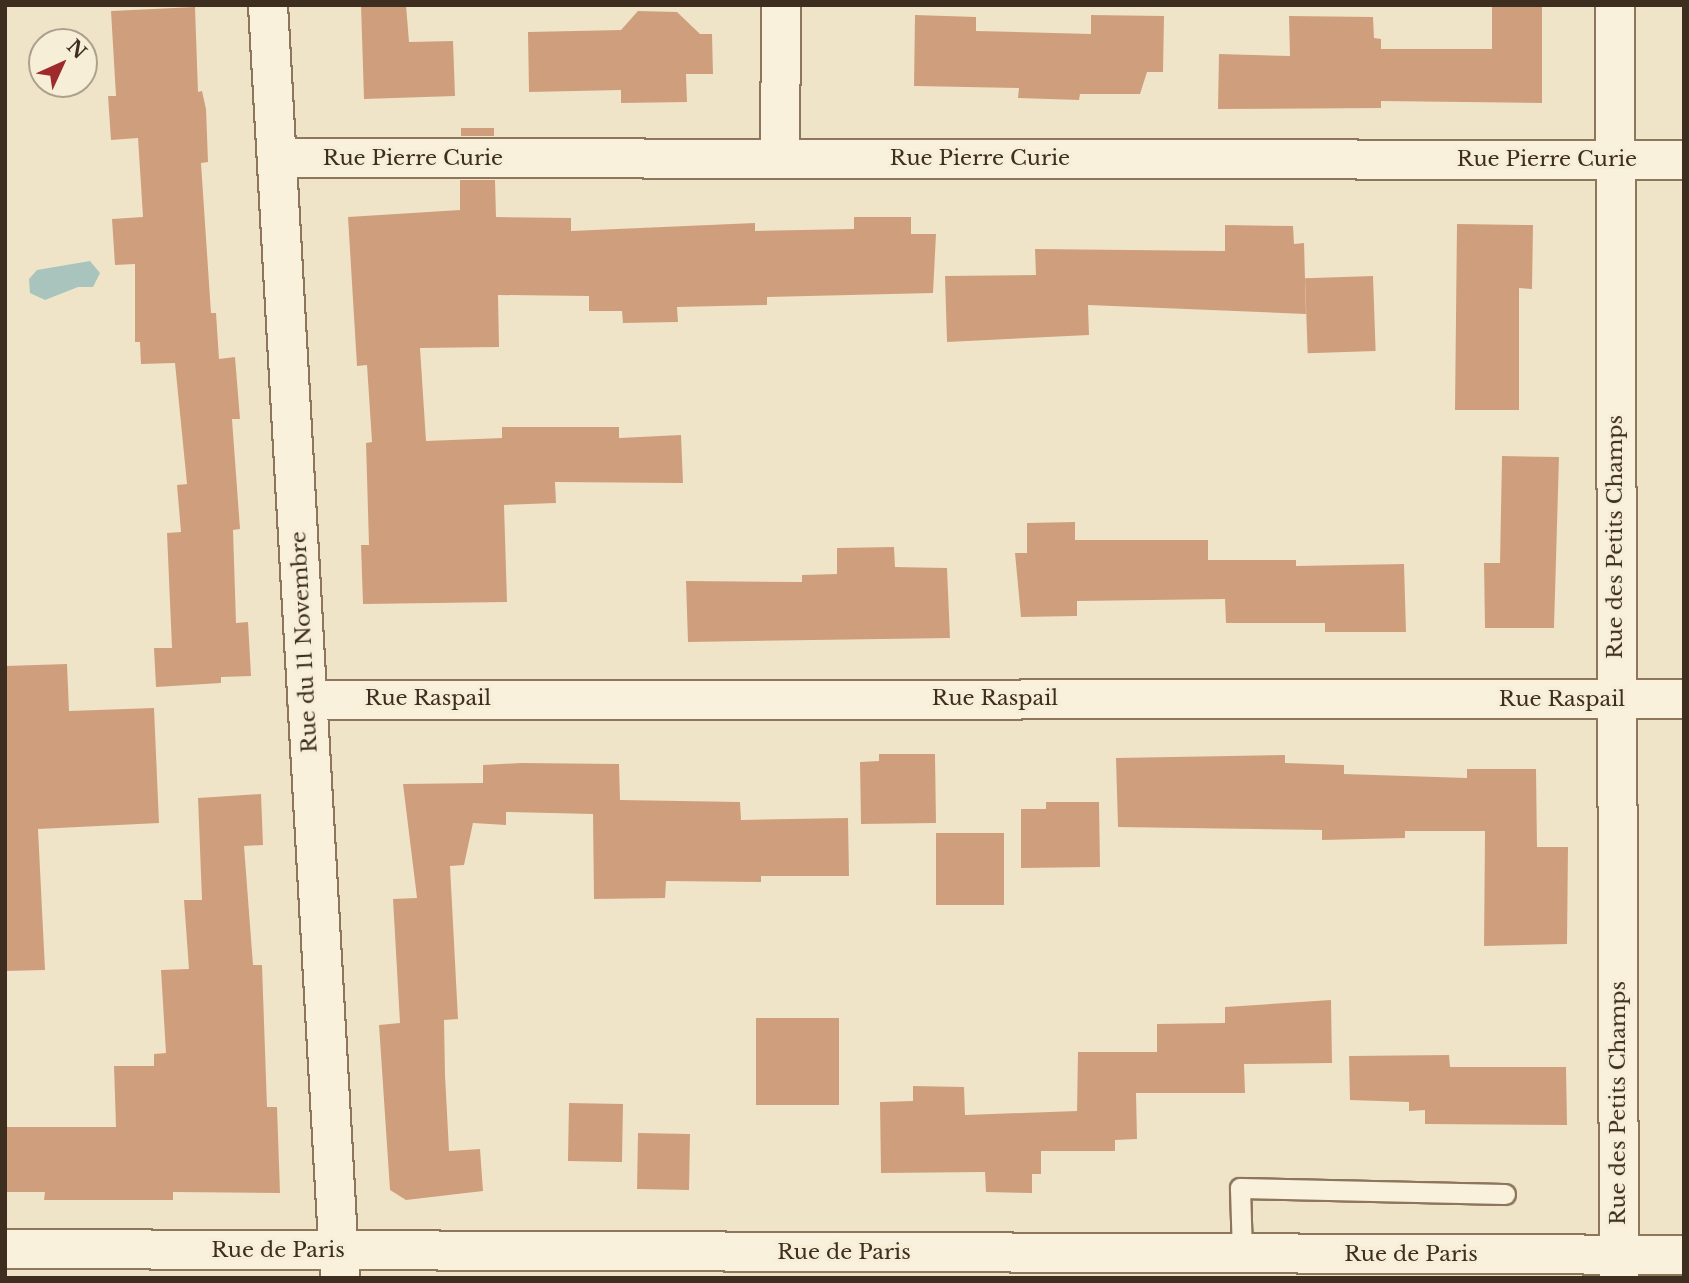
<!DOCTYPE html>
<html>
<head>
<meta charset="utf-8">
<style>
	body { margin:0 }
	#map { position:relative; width:1689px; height:1283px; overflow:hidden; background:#f0e4c8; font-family:"Libre Baskerville",serif }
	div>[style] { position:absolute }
	.water>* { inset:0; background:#a9c4bc }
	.building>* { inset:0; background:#cf9f7d; transform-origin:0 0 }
	.roads { filter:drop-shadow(2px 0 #8d765c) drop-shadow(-2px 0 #8d765c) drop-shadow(0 2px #8d765c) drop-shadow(0 -2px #8d765c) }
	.lane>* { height:19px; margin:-9.5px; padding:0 9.5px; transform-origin:9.5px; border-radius:9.5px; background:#faf1dc }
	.street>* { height:38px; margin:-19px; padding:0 19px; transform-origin:19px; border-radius:19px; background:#faf1dc }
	span { translate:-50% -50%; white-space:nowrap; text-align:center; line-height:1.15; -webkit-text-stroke:6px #f7eed8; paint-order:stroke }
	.street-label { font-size:21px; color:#3d2e20 }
	.frame { position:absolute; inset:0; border:7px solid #3d2e20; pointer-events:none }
	.north { position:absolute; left:28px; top:28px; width:70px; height:70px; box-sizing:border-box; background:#f7eed8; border:2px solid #ada18e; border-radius:50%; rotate:45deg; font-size:19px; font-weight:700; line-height:28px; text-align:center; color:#3d2e20 }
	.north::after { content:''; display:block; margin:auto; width:24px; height:32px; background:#9e2a2b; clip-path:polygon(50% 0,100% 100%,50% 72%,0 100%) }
</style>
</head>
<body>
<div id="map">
	<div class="water">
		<div style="clip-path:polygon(90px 261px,100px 273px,93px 287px,78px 287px,45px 300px,30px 293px,29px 279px,37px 270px)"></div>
	</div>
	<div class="building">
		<div style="clip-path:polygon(361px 5px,406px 5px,409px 42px,453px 41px,455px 96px,364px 99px)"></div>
		<div style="clip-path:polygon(1492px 5px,1542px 5px,1542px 103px,1381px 101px,1381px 108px,1218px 109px,1219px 54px,1290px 56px,1289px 16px,1373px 17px,1374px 38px,1381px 39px,1381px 49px,1492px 49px)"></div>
		<div style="clip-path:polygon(195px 7px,198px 92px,202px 91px,206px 109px,208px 162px,201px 163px,211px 313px,216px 313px,219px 359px,235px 357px,240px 419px,232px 419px,240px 529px,233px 530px,236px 623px,248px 622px,251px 676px,221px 677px,221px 683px,156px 687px,154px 648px,172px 648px,167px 533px,181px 532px,177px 485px,187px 484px,175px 363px,141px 364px,140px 342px,135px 342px,135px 264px,115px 265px,112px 219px,143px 217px,138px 138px,111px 140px,108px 96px,116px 96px,111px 11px)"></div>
		<div style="clip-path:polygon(638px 11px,677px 12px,700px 34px,712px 34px,713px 74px,686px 74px,687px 102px,621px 103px,621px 90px,529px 92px,528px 32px,621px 30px)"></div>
		<div style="clip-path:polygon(915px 15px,976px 17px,976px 31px,1091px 34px,1091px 15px,1164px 16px,1163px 72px,1147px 72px,1140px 94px,1080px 94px,1079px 100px,1018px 98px,1019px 88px,914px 86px)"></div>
		<div style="left:461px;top:128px;width:33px;height:8px"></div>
		<div style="clip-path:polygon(460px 180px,495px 180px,496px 217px,571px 218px,571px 231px,755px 223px,755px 231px,854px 229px,854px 217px,911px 217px,911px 234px,936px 234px,933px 293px,767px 297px,767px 305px,677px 307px,678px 322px,623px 323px,622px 311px,589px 311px,589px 296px,498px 295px,499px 347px,420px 348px,426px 441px,502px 438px,502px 427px,619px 427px,619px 438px,681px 435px,683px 483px,555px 482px,556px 503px,504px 505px,507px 602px,363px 604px,361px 545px,369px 545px,366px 443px,372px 442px,367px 365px,357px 366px,348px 217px,460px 210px)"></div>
		<div style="clip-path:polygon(1457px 224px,1533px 225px,1532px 289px,1519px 288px,1519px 410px,1455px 410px)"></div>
		<div style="clip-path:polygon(1225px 225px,1293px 226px,1294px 244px,1304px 243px,1306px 314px,1088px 305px,1089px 335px,947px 342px,945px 276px,1036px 275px,1035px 249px,1225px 251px)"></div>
		<div style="left:1373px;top:276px;width:75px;height:68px;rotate:88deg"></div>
		<div style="clip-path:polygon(1502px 456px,1559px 457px,1554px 628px,1485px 628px,1484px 563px,1500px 563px)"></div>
		<div style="clip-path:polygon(1075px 522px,1075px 540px,1208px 540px,1208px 560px,1296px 560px,1296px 566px,1404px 564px,1406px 632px,1325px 632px,1325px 623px,1226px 623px,1225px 599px,1077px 601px,1077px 616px,1021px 617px,1015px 553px,1027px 553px,1027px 523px)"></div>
		<div style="clip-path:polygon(894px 547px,895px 567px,947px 568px,950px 638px,688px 642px,686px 581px,802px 582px,802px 575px,837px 574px,837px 548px)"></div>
		<div style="clip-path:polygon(67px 664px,69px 711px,154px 708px,159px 823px,38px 829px,45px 970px,5px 971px,5px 666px)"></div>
		<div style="clip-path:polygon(879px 754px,935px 754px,936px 823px,861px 824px,860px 762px,879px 761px)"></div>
		<div style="clip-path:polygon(1285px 755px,1285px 763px,1344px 765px,1344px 774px,1467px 778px,1467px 769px,1536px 769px,1537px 847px,1568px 847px,1567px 944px,1484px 946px,1485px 831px,1405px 831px,1405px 838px,1322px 840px,1322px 830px,1118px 827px,1116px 758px)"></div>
		<div style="clip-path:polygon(521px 763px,619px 764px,620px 800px,740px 802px,741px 820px,848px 818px,849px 876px,761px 876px,761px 882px,666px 881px,665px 898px,594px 899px,593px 814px,506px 812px,506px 825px,473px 823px,464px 865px,450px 866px,458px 1019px,444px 1020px,445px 1075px,449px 1151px,480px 1149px,483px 1191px,406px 1200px,390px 1190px,379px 1025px,400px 1023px,393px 899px,417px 898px,403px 784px,483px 783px,483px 765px)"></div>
		<div style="clip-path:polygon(261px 794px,263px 845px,244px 846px,253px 965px,262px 965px,267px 1107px,277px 1107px,280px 1193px,173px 1192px,173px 1200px,44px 1200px,45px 1192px,5px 1192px,5px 1127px,116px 1127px,114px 1066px,154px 1066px,154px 1054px,166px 1053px,161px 970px,189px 969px,184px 900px,202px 900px,198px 798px)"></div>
		<div style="clip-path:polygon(1046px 802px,1099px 802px,1100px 867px,1021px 868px,1021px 809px,1046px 809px)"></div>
		<div style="left:936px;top:833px;width:68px;height:72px"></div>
		<div style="clip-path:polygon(1331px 1000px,1332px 1063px,1244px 1064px,1245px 1093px,1136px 1093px,1137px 1139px,1115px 1140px,1115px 1151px,1041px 1151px,1041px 1174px,1032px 1174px,1032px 1193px,986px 1192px,985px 1172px,881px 1173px,880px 1102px,913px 1101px,913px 1086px,964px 1087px,965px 1115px,1077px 1111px,1078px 1052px,1157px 1052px,1157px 1024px,1225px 1023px,1225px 1007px)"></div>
		<div style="left:756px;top:1018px;width:83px;height:87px"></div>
		<div style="clip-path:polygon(1449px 1055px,1450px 1067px,1566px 1067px,1567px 1125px,1425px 1124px,1425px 1110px,1409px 1111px,1409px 1102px,1350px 1100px,1349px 1056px)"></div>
		<div style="left:569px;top:1103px;width:54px;height:58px;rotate:1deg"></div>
		<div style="left:638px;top:1133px;width:52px;height:56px;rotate:1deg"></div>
	</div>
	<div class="roads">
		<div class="lane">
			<div style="left:1242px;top:1253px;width:65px;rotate:-91.8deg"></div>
			<div style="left:1240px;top:1188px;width:265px;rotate:1.3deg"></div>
		</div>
		<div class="street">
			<div style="left:268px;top:5px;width:1275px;rotate:86.76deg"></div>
			<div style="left:1615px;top:5px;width:1273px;rotate:89.82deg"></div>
			<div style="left:277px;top:158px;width:1407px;rotate:0.08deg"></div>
			<div style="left:780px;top:158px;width:153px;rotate:-89.6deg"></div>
			<div style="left:307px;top:700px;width:1377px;rotate:-0.04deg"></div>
			<div style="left:5px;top:1249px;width:1679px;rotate:0.2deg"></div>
		</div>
	</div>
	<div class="street-label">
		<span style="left:413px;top:158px">Rue Pierre Curie</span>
		<span style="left:980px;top:158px">Rue Pierre Curie</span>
		<span style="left:1547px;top:159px">Rue Pierre Curie</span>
		<span style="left:1615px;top:537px;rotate:-90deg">Rue des Petits Champs</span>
		<span style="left:304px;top:642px;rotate:-93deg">Rue du 11 Novembre</span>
		<span style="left:428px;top:698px">Rue Raspail</span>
		<span style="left:995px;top:698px">Rue Raspail</span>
		<span style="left:1562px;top:699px">Rue Raspail</span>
		<span style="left:1618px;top:1103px;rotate:-90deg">Rue des Petits Champs</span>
		<span style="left:278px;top:1250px">Rue de Paris</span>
		<span style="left:844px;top:1252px">Rue de Paris</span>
		<span style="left:1411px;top:1254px">Rue de Paris</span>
	</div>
	<div class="frame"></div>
	<div class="north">N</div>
</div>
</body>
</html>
